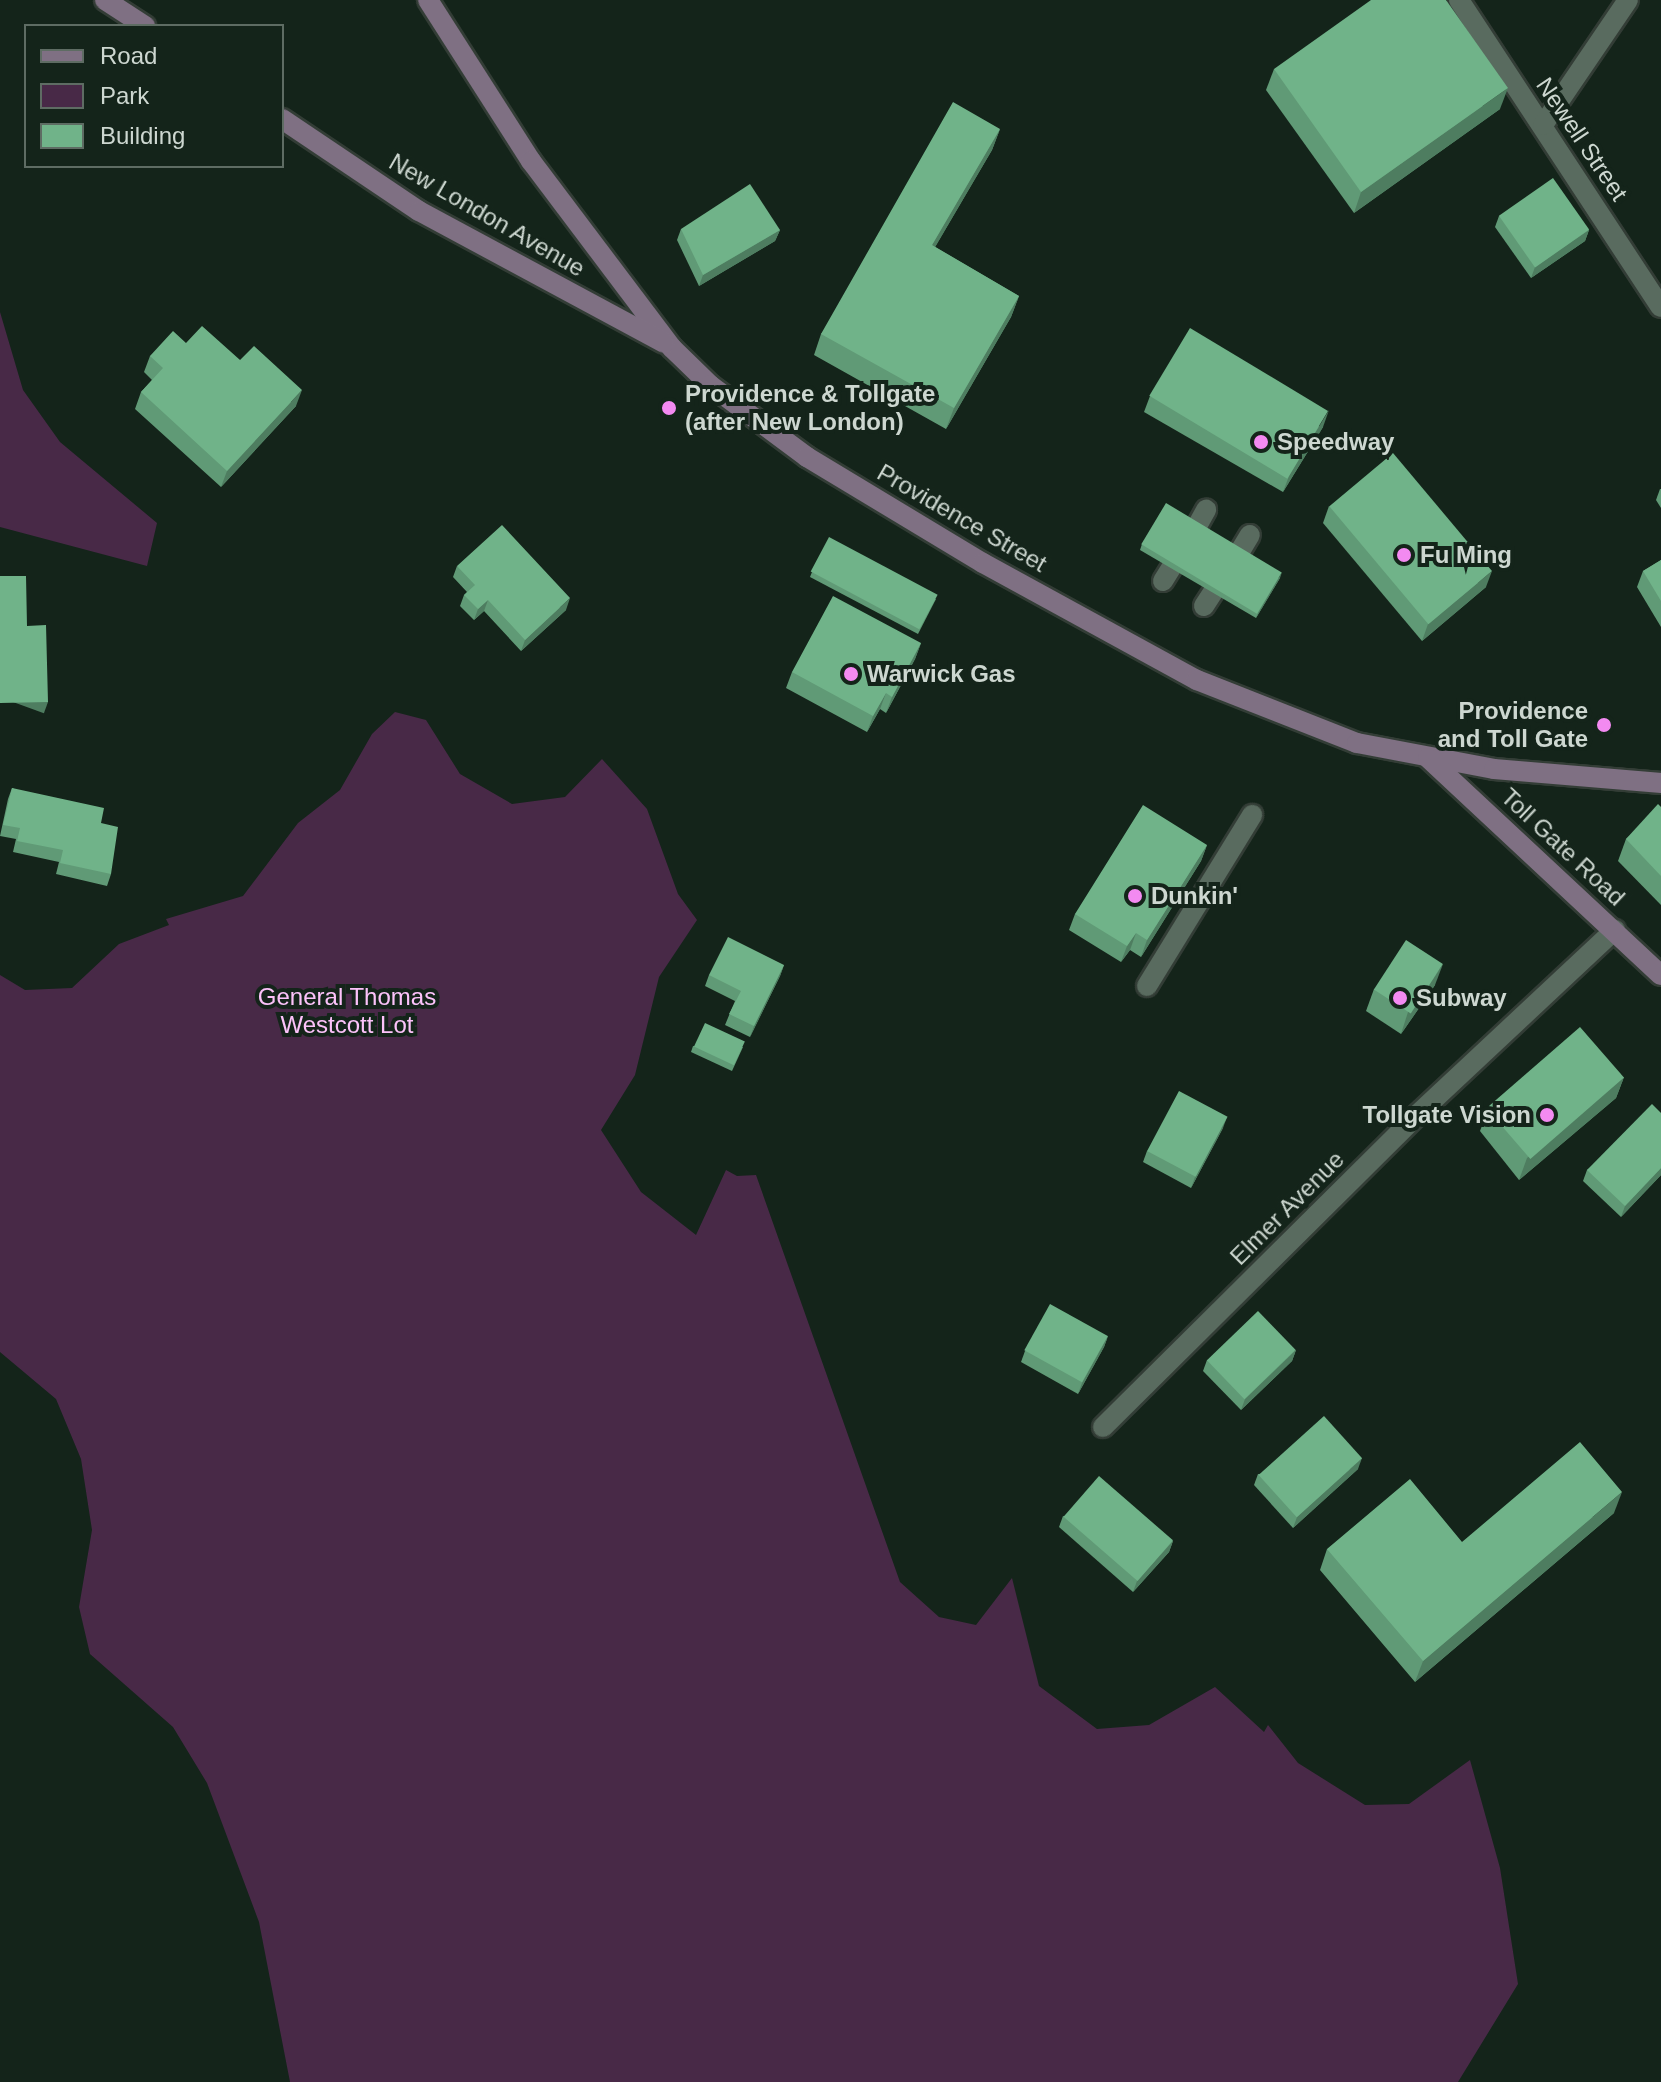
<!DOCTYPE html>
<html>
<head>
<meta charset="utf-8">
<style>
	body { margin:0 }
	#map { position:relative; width:1661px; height:2082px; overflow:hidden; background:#14241a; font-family:Helvetica,sans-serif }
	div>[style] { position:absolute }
	.green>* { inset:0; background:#482947 }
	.roads { filter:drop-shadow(2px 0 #333d36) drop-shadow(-2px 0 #333d36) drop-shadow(0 2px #333d36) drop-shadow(0 -2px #333d36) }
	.lane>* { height:20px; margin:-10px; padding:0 10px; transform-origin:10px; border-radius:10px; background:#596b5f }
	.street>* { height:20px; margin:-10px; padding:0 10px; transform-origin:10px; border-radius:10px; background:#596b5f }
	.secondary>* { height:20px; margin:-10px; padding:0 10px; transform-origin:10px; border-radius:10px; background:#7f7083 }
	.wall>* { inset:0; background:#609a76 }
	.shaded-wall>* { inset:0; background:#4e7d60; transform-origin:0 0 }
	.building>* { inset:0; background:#70b389; transform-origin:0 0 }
	.dots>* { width:22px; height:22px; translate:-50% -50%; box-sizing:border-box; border:4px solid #14241a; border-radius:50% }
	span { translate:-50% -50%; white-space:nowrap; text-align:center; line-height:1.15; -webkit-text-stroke:8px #14241a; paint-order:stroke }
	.street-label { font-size:24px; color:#cdd7d0 }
	.poi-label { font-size:24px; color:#cdd7d0; font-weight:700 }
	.left { translate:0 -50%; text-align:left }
	.right { translate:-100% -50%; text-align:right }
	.park-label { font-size:24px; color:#fcc2fa }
	.legend { position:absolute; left:24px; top:24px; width:260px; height:144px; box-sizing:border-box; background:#14241a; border:2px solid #5e6c63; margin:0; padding:10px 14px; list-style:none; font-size:24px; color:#cdd7d0 }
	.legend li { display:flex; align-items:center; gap:16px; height:40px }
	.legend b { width:40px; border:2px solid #5e6c63 }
</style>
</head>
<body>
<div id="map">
	<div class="green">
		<div style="clip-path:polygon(0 312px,23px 390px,60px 442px,157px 523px,147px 566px,0 527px)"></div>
		<div style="clip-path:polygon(395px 712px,426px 720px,460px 774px,512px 804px,565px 797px,602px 759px,647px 809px,678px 894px,697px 920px,659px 977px,635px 1075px,601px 1130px,641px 1192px,696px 1235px,726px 1170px,737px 1176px,756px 1175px,900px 1582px,939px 1617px,976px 1625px,1012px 1578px,1039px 1686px,1097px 1729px,1149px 1725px,1215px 1687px,1264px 1732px,1268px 1725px,1298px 1763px,1365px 1805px,1409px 1804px,1470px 1760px,1500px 1868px,1518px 1984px,1458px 2082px,290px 2082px,259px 1922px,207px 1783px,173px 1727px,90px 1654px,79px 1607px,92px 1530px,81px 1459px,56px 1399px,0 1352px,0 975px,25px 990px,72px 988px,119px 944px,169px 925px,166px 919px,243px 896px,298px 823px,340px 790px,372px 734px)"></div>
	</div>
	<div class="roads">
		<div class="lane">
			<div style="left:1196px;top:528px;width:21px;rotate:-61deg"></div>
			<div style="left:1239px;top:553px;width:21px;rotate:-59deg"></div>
			<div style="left:1163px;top:581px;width:15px;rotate:-58deg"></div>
			<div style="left:1204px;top:606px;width:17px;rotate:-57deg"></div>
			<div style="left:1147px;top:986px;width:201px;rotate:-58.4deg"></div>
		</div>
		<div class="street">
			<div style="left:1459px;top:0;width:367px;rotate:56.7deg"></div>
			<div style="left:1543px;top:125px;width:151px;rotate:-55.8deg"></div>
			<div style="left:1103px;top:1427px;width:443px;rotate:-44.8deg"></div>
			<div style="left:1417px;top:1115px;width:271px;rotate:-43.1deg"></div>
		</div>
		<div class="secondary">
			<div style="left:105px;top:0;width:48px;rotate:33deg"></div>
			<div style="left:428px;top:0;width:191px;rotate:57.4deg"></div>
			<div style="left:531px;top:161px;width:234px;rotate:53deg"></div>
			<div style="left:672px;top:348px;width:53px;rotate:44.2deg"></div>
			<div style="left:710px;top:385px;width:121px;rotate:36.6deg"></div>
			<div style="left:807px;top:457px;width:205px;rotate:31.1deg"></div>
			<div style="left:983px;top:563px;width:244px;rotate:28.7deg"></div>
			<div style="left:1197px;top:680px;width:172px;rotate:21.5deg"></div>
			<div style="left:1357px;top:743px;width:139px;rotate:10.7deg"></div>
			<div style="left:1494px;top:769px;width:168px;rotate:4.8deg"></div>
			<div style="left:282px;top:119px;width:165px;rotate:33.9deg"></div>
			<div style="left:419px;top:211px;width:278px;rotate:28.3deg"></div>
			<div style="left:1428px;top:758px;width:318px;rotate:43deg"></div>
		</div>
	</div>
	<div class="wall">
		<div style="clip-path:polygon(1274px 69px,1500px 109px,1354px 213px,1266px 90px)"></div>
		<div style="clip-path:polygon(1000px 129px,992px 150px,935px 247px,1019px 296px,1011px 317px,946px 429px,814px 355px,821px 334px)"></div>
		<div style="clip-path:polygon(1499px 216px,1589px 230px,1585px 241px,1531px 278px,1495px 227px)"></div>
		<div style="clip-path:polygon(681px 229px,780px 230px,775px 241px,699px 286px,677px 240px)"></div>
		<div style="clip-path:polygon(186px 343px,240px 360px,296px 406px,221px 487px,135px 409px,141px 392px,152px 380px,144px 372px,150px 356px)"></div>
		<div style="clip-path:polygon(1150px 396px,1323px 427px,1283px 492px,1144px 412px)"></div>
		<div style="clip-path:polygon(1660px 489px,1661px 489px,1661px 508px,1656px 500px)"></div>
		<div style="clip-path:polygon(1329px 506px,1486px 587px,1422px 641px,1323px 523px)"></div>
		<div style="clip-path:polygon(1142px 544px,1280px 578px,1256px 618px,1140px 550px)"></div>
		<div style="clip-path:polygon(1661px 560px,1661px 627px,1637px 587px,1643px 571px)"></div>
		<div style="clip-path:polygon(457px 566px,566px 610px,521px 651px,484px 611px,474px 620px,460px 606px,464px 595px,467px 592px,453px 577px)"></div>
		<div style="clip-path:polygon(812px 572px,936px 599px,918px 634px,810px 577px)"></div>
		<div style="clip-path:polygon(921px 643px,915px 659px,886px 713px,880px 709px,867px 732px,786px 688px,792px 672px)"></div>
		<div style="clip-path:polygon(12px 788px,101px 823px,111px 874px,107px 886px,56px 874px,59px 862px,13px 852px,16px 839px,0 836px,8px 799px)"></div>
		<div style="clip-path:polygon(1661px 807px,1661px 905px,1618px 861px,1626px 839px)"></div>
		<div style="clip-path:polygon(1207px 845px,1201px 861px,1141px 957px,1130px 950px,1121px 962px,1069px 930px,1075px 914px)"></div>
		<div style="clip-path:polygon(784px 965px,780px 976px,750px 1037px,725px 1025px,735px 1001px,705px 986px,709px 975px)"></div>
		<div style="clip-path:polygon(1435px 985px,1401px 1034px,1366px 1011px,1374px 989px)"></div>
		<div style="clip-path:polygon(693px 1046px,743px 1047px,732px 1071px,691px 1052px)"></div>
		<div style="clip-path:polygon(1624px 1077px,1616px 1098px,1519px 1180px,1480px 1131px,1488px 1110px)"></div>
		<div style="clip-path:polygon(1661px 1113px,1661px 1175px,1621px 1217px,1583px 1181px,1587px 1170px)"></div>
		<div style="clip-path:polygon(1223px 1128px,1191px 1188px,1143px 1162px,1147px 1151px)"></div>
		<div style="clip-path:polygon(1108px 1336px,1104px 1347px,1078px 1394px,1021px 1362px,1025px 1351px)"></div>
		<div style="clip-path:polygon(1296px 1350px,1292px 1361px,1241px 1410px,1203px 1371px,1207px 1360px)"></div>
		<div style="clip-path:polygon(1358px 1469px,1293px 1528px,1254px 1485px,1258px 1474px)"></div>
		<div style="clip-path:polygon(1614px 1513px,1415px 1682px,1320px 1570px,1327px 1549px,1462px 1542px)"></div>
		<div style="clip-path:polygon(1063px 1516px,1173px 1541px,1169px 1552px,1133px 1592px,1059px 1527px)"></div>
	</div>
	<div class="shaded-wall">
		<div style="clip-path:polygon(1508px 88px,1500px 109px,1354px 213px,1361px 192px)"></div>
		<div style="clip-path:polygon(1000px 129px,992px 150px,924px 266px,932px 245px)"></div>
		<div style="clip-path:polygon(780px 230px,775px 241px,699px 286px,703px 275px)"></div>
		<div style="clip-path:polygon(1589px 230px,1585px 241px,1531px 278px,1535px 267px)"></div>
		<div style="clip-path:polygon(1019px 296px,1011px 317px,946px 429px,954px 408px)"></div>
		<div style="clip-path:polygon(302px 390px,296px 406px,221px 487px,227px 471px)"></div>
		<div style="clip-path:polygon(1329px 410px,1323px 427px,1283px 492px,1289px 476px)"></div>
		<div style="clip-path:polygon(1492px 571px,1486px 587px,1422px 641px,1428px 624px)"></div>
		<div style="clip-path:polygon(1282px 572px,1280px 578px,1256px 618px,1258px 613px)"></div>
		<div style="clip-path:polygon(570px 598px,566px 610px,521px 651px,525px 640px)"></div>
		<div style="clip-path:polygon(488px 600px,484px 611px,474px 620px,478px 609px)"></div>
		<div style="clip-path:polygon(921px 643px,915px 659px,886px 713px,892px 697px)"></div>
		<div style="clip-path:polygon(886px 693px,880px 709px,867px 732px,873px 716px)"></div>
		<div style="left:48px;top:702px;width:12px;height:48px;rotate:110deg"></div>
		<div style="clip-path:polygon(1207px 845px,1201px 861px,1141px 957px,1147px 940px)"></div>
		<div style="clip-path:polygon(1136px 933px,1130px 950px,1121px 962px,1127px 946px)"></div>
		<div style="clip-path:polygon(1443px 964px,1435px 985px,1401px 1034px,1408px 1012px)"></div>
		<div style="clip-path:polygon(784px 965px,780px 976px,750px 1037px,754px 1026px)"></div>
		<div style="clip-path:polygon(1624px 1077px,1616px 1098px,1519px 1180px,1527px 1158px)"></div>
		<div style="clip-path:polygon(1227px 1117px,1223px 1128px,1191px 1188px,1195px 1177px)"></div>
		<div style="clip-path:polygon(1661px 1168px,1661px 1175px,1621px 1217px,1625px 1206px)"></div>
		<div style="clip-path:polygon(1108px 1336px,1104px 1347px,1078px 1394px,1082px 1383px)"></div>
		<div style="clip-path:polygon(1296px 1350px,1292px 1361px,1241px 1410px,1245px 1399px)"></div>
		<div style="clip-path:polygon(1362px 1458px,1358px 1469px,1293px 1528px,1297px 1517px)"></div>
		<div style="clip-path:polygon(1622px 1492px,1614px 1513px,1415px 1682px,1423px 1661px)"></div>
		<div style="clip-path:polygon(1173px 1541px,1169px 1552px,1133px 1592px,1137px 1581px)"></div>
	</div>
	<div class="building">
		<div style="clip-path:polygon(1371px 0,1446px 0,1508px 88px,1361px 192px,1274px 69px)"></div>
		<div style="clip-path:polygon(953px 102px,1000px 129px,932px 245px,1019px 296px,954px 408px,821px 334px)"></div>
		<div style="left:1553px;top:178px;width:63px;height:66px;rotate:55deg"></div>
		<div style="clip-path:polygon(750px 184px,780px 230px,703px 275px,681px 229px)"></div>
		<div style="clip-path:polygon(202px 326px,240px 360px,254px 346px,302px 390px,227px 471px,141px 392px,163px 368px,150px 356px,173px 331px,186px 343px)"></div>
		<div style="left:1190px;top:328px;width:161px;height:79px;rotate:31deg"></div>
		<div style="left:1393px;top:453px;width:154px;height:83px;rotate:50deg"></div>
		<div style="left:1166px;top:503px;width:135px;height:48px;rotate:31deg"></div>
		<div style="clip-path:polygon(502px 525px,570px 598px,525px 640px,488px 600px,478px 609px,464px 595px,475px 585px,457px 566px)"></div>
		<div style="left:829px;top:537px;width:123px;height:39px;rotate:28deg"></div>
		<div style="clip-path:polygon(1661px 560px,1661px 601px,1643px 571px)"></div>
		<div style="clip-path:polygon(0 576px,26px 576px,27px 626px,46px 625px,48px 702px,0 703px)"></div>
		<div style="clip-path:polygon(833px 596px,921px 643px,892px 697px,886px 693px,873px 716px,792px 672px)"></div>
		<div style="clip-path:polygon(12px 788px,104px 808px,101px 823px,118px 827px,111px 874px,60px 863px,63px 850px,17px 841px,20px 828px,3px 825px)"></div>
		<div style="clip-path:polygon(1658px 804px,1661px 807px,1661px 876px,1626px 839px)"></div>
		<div style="clip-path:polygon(1143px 805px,1207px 845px,1147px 940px,1136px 933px,1127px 946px,1075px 914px)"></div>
		<div style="clip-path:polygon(728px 937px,784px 965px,754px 1026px,729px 1014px,741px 991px,709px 975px)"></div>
		<div style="left:1406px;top:940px;width:44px;height:59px;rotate:33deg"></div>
		<div style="left:705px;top:1023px;width:44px;height:26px;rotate:25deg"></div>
		<div style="left:1580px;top:1027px;width:67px;height:124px;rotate:49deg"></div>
		<div style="left:1179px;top:1091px;width:55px;height:68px;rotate:28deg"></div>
		<div style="clip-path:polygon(1652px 1104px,1661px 1113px,1661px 1168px,1625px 1206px,1587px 1170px)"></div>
		<div style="left:1050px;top:1304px;width:66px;height:53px;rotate:29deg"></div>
		<div style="left:1258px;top:1311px;width:54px;height:71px;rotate:46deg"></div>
		<div style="left:1324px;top:1416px;width:57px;height:88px;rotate:48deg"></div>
		<div style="clip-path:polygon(1580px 1442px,1622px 1492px,1423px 1661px,1327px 1549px,1410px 1479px,1462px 1542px)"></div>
		<div style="left:1099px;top:1476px;width:98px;height:54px;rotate:41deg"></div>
	</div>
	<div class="dots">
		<div style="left:669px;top:408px;background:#f38af1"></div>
		<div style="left:1261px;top:442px;background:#f38af1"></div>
		<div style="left:1404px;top:555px;background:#f38af1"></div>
		<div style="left:851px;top:674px;background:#f38af1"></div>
		<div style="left:1604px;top:725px;background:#f38af1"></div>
		<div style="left:1135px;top:896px;background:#f38af1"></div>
		<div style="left:1400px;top:998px;background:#f38af1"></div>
		<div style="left:1547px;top:1115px;background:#f38af1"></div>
	</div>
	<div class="street-label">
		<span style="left:1582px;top:139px;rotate:56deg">Newell Street</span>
		<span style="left:487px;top:215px;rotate:30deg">New London Avenue</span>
		<span style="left:962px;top:518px;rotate:30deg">Providence Street</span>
		<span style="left:1563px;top:847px;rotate:43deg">Toll Gate Road</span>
		<span style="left:1287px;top:1208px;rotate:-45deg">Elmer Avenue</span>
	</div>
	<div class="poi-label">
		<span class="left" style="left:685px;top:408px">Providence &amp; Tollgate<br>(after New London)</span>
		<span class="left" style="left:1277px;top:442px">Speedway</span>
		<span class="left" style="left:1420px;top:555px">Fu Ming</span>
		<span class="left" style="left:867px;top:674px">Warwick Gas</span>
		<span class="right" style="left:1588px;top:725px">Providence<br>and Toll Gate</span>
		<span class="left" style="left:1151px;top:896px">Dunkin'</span>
		<span class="left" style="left:1416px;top:998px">Subway</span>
		<span class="right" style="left:1531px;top:1115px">Tollgate Vision</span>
	</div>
	<div class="park-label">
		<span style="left:347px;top:1011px">General Thomas<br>Westcott Lot</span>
	</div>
	<ul class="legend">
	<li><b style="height:10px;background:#7f7083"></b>Road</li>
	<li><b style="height:22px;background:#482947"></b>Park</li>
	<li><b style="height:22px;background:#70b389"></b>Building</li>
	</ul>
</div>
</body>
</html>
